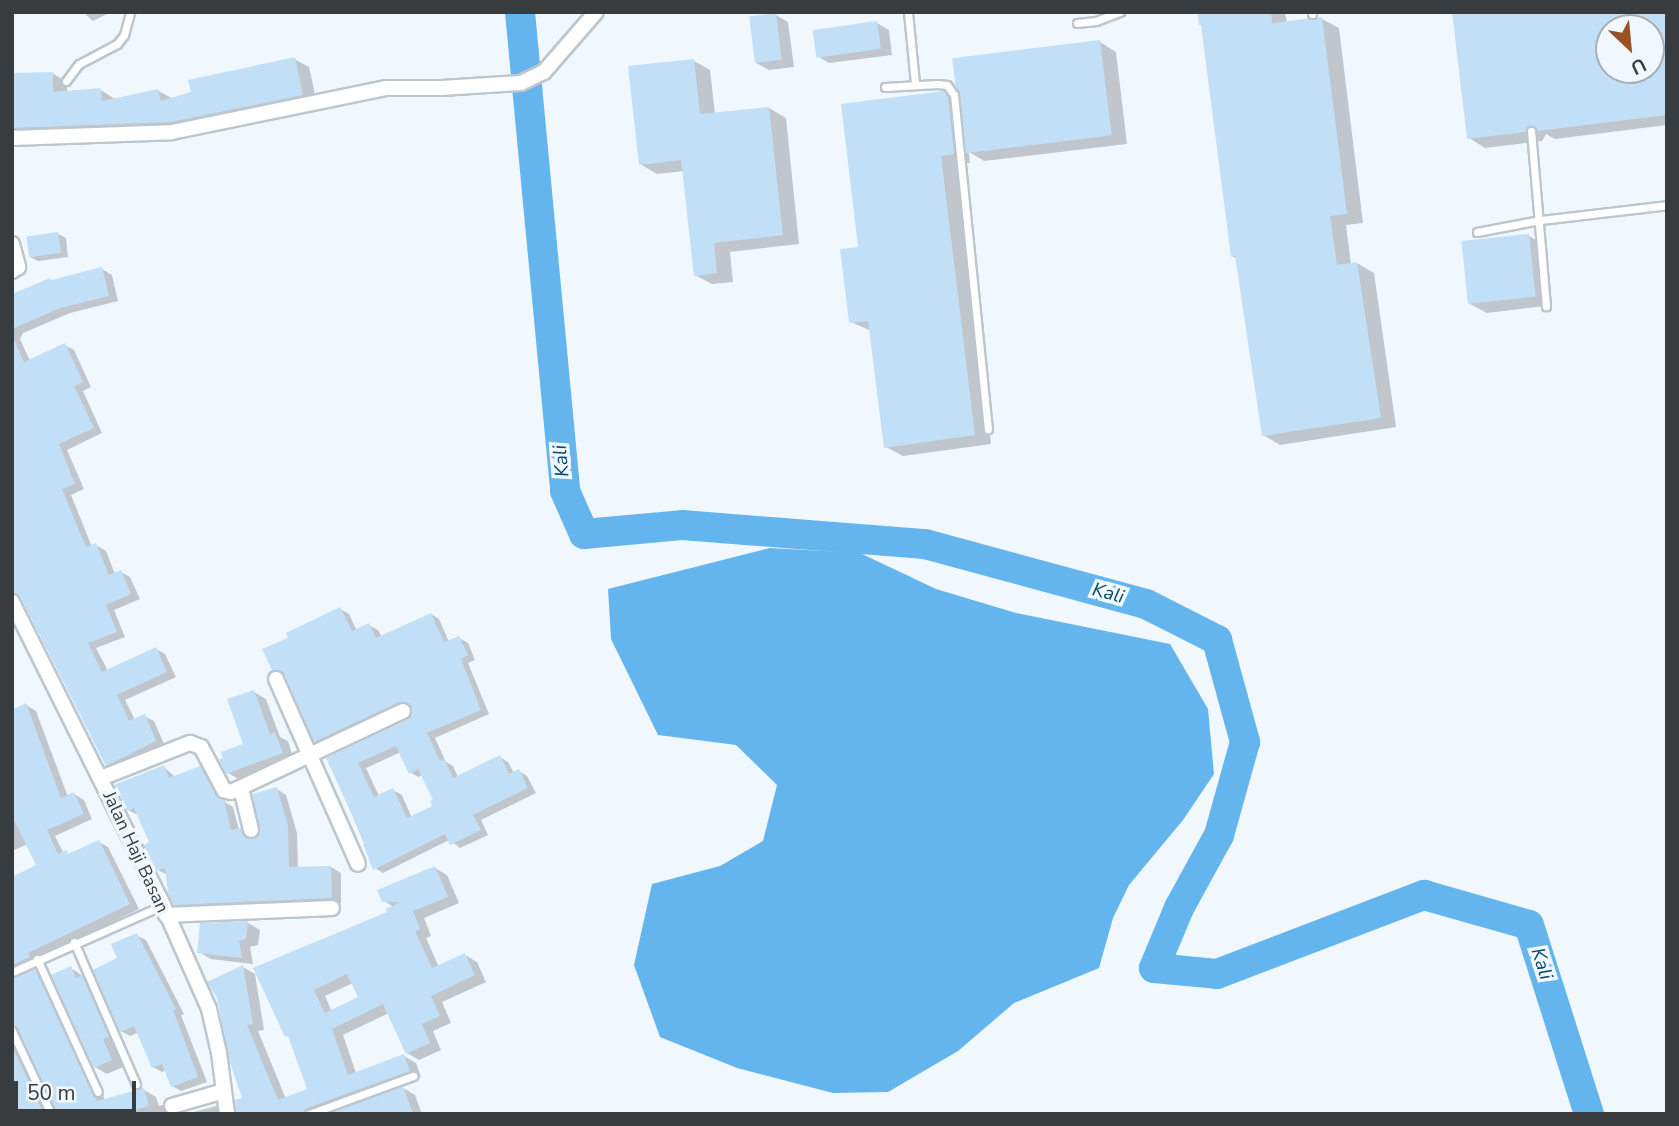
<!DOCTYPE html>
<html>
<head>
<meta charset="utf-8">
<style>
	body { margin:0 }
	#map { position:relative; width:1679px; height:1126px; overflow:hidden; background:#f0f8fe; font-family:"Nunito Sans",sans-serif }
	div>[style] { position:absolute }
	.water>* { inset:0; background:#64b5ed }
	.shadow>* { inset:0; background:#0003 }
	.river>* { height:30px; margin:-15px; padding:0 15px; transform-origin:15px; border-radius:15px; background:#64b5ed }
	.building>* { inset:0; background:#c1e0f7; transform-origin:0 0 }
	.roads { filter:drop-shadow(2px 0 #bdc6cd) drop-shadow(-2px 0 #bdc6cd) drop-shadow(0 2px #bdc6cd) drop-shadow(0 -2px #bdc6cd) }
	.service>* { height:7px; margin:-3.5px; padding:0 3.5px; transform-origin:3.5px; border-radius:3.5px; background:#fff }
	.minor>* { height:14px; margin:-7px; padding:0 7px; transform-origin:7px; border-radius:7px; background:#fff }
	span { translate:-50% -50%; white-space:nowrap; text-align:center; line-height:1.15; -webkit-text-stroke:7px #f0f8fe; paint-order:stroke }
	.street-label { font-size:18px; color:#393c3f }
	.water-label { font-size:19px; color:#03476b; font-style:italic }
	.frame { position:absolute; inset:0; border:14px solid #393c3f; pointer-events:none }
	.north { position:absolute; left:1595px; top:14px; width:70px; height:70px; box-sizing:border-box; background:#f0f8fe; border:2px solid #a7adb2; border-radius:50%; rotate:154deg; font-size:19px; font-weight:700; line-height:28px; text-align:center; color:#393c3f }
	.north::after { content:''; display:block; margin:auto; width:24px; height:32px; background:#965124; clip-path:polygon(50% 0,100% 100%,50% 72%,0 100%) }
	.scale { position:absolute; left:14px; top:1081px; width:122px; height:32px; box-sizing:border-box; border:4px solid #393c3f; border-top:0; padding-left:9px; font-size:21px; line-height:24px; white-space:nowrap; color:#393c3f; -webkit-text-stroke:5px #f0f8fe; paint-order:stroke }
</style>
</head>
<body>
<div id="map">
	<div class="water">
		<div style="clip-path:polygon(770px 548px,860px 553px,936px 589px,1016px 613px,1170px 644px,1208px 709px,1214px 774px,1183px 820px,1129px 885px,1113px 918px,1099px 968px,1014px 1003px,958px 1051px,888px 1092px,833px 1093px,737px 1068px,660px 1037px,634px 965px,652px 884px,720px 866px,763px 841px,777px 785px,736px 745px,658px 735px,611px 639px,608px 589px)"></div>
	</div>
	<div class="shadow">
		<div style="clip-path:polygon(83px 12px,111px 12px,93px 21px)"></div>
		<div style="clip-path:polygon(1199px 12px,1285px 12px,1287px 23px,1322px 19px,1339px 28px,1363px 223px,1346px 225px,1351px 264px,1357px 263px,1374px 273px,1396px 427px,1280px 445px,1263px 435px,1237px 259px,1232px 256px,1203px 26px)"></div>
		<div style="clip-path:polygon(evenodd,1454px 12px,1667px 12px,1667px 125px,1555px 139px,1546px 134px,1542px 141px,1485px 148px,1469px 138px,1454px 12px,1609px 28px,1651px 28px,1651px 70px,1609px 70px,1609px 28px)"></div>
		<div style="clip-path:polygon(776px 15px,788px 22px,794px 67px,769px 70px,756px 63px)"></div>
		<div style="clip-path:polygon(877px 23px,889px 30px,892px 55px,829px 63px,817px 56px)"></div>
		<div style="clip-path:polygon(1100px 42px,1116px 52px,1127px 144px,984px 161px,969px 152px,970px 163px,957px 164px,991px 444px,903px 456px,886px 447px,871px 331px,851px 322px,860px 249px,944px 93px,961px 103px)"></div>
		<div style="clip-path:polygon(294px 59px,309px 67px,317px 103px,187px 130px,12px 143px,12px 74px,52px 73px,67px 82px,67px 93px,101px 90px,115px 99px,157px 90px,173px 99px)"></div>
		<div style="clip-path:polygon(694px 61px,710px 70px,715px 114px,769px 108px,786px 118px,799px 244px,730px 252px,733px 282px,712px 284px,695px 275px,684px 171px,657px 174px,640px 164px)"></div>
		<div style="clip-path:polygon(58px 234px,66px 238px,68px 257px,38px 261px,30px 257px)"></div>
		<div style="clip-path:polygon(1529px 236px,1545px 245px,1552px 305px,1487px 313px,1470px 304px)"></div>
		<div style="clip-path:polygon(102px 269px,112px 275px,118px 301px,70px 313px,23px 333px,20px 339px,30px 361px,65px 345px,74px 350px,91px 387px,83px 391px,102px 433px,67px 450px,84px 489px,71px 495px,92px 547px,96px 545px,106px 551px,115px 574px,121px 572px,130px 577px,140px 599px,114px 610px,125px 637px,96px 648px,108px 671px,156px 649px,165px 654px,176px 677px,125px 700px,135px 720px,144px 716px,154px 721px,165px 746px,117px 770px,108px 764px,22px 597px,12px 589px,12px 302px,54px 281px)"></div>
		<div style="clip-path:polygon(evenodd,340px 609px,349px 614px,357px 631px,369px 625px,378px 630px,382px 637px,431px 614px,439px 619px,449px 642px,459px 638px,468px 643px,475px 660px,468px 663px,489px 714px,435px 738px,446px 762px,453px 766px,458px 777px,500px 757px,508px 762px,514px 773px,519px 771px,527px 776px,536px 793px,481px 820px,488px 835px,460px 848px,449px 840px,383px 873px,375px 868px,328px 759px,408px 721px,414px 713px,413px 708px,409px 706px,324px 746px,316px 741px,286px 674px,274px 669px,291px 639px,340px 609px,401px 752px,410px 772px,418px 777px,423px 775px,435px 801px,434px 807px,412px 818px,402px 795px,393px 790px,379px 796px,366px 768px,401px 752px)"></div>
		<div style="clip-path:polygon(254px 692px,266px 699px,280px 737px,288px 741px,294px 760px,240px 780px,228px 773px,245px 745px)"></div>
		<div style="clip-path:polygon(26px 705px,36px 711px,68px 797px,74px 794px,84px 800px,92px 819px,55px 836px,64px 854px,71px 855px,99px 842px,108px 847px,139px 909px,12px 970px,12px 879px,39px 866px,28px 844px,12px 851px,12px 774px)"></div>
		<div style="clip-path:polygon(164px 767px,175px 777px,200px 768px,210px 774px,226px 803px,233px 807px,239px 830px,250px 835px,253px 841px,260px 838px,277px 789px,286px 795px,297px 833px,298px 868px,331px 867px,341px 873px,341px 903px,185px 910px,175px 904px,167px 875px,158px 870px,152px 843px,138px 815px,128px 810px)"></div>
		<div style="clip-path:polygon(evenodd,435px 868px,447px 875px,459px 903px,424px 918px,431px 936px,426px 938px,439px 967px,465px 955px,477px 962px,486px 982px,442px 1002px,451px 1023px,433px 1031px,441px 1050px,419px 1060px,407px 1053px,389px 1013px,343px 1035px,356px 1073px,404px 1056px,416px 1063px,421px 1077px,321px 1114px,238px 1114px,244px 1099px,243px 967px,255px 974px,264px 1030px,258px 1031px,286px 1099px,309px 1090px,290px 1038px,256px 969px,389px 913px,394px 907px,384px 901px,435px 868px,353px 983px,360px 998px,332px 1012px,325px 996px,353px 983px)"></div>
		<div style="clip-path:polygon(248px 923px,260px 930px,258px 945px,250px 947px,253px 964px,211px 959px,199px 952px)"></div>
		<div style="clip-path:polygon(136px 935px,146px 940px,184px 1014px,181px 1015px,207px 1082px,181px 1091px,172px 1086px,166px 1070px,162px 1072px,153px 1067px,139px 1032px,130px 1036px,121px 1031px,119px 959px)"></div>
		<div style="clip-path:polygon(71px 968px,94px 984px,120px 1044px,114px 1046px,123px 1067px,107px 1074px,95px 1067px)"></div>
		<div style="clip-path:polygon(35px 971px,47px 978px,105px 1100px,144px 1090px,156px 1097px,159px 1106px,163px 1105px,175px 1114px,57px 1114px,22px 1033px,18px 1041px,52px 1114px,12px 1114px,12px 980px)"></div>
		<div style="clip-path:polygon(403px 1088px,415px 1095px,422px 1114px,333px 1114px)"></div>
		<div style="clip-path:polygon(216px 1106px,228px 1114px,186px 1114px)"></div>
	</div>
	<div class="river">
		<div style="left:520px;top:12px;width:481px;rotate:84.6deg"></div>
		<div style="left:565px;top:491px;width:47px;rotate:66.2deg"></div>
		<div style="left:584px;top:534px;width:98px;rotate:-5.2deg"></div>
		<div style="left:682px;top:525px;width:244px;rotate:4.5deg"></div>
		<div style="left:925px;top:544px;width:229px;rotate:15.2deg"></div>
		<div style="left:1146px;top:604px;width:80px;rotate:26.9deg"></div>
		<div style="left:1217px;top:640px;width:106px;rotate:74.6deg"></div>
		<div style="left:1245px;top:742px;width:97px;rotate:105.6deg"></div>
		<div style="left:1219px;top:835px;width:83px;rotate:118.7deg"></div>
		<div style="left:1179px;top:908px;width:65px;rotate:112.6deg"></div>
		<div style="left:1154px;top:968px;width:63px;rotate:5.4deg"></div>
		<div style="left:1217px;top:974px;width:222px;rotate:-20.9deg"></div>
		<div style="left:1424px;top:895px;width:109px;rotate:15.9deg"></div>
		<div style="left:1529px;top:925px;width:198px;rotate:72.4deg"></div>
	</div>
	<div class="building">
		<div style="clip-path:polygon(1197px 12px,1271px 12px,1272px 23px,1322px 17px,1347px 214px,1330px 216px,1337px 265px,1357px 262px,1381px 418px,1262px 436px,1235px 256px,1231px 257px,1201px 25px,1199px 25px)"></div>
		<div style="clip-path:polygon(evenodd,1452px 12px,1667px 12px,1667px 115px,1537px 131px,1530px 125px,1525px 132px,1467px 139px,1452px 12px,1609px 28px,1651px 28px,1651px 70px,1609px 70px,1609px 28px)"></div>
		<div style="left:776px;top:13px;width:47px;height:27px;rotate:83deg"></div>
		<div style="left:877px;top:21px;width:28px;height:65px;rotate:82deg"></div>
		<div style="left:1100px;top:40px;width:96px;height:149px;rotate:83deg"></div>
		<div style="clip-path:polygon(295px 57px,303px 95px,171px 122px,12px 128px,12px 73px,53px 72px,53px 92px,101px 88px,102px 101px,158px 89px,161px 101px,191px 92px,188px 80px)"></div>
		<div style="clip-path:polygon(694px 59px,700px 114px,769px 107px,783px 235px,714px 243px,717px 273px,694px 276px,681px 160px,639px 165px,628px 66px)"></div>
		<div style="clip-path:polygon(944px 91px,948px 97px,954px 154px,941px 156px,975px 435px,884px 448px,868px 321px,849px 323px,840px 249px,858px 247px,841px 104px)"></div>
		<div style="left:58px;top:232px;width:21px;height:32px;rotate:82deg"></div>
		<div style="left:1529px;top:234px;width:63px;height:68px;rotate:84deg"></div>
		<div style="clip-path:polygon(102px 267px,109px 296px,60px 308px,12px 329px,12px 294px,50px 278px,51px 280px)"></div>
		<div style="clip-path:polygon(12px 335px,24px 362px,65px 343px,83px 382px,74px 386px,94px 428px,59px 444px,75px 484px,62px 489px,86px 547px,96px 543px,109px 575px,121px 570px,131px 594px,106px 605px,117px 632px,88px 643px,102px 672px,156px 647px,167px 672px,117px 695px,129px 721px,145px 714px,156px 741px,106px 766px,21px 598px,12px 592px)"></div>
		<div style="clip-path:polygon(evenodd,340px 607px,352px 631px,369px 623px,376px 638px,431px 613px,444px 642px,459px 636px,468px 655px,461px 659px,481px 710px,427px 733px,440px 761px,444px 759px,453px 778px,500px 755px,509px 774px,519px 769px,528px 788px,473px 815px,481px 830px,450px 845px,445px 834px,373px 870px,363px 844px,365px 843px,326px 758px,407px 720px,412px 712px,411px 706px,399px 702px,314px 742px,285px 675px,281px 671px,272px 670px,262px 649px,288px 638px,286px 633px,340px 607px,396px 746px,409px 774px,418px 769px,433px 800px,430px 801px,432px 806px,407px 818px,393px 788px,374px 797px,358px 763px,396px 746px)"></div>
		<div style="clip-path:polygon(254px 690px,270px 734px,275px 732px,283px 753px,226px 774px,219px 759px,223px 758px,221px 752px,243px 744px,227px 699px)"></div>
		<div style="clip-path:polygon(26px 703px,61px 798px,74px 792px,84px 814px,47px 830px,58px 854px,67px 850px,68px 854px,99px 840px,130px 904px,28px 953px,30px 957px,12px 965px,12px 877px,36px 865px,12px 816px,12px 710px)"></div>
		<div style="clip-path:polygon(164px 765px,169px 778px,200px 766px,216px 795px,224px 800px,231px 830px,241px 828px,249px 839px,257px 837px,260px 832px,252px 794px,277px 787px,288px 826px,289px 867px,331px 866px,332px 898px,174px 905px,168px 893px,165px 868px,157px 871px,144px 845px,149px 842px,134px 808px,127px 811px,114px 785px)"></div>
		<div style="clip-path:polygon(evenodd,435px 866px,448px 897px,413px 911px,420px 929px,415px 931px,432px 968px,465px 953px,475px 975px,431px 996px,440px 1016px,422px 1024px,430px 1043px,406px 1054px,383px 1004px,332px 1029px,348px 1075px,404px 1054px,410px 1071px,307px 1108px,303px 1114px,236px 1114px,235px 1100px,242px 1098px,230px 1063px,217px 998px,207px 982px,243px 965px,253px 1024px,247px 1025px,278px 1100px,307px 1089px,288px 1036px,285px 1037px,253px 968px,387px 912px,385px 909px,401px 902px,382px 902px,377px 890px,435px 866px,347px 974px,358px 997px,325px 1013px,314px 990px,347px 974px)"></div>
		<div style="clip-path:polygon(248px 921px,246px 939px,239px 941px,242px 958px,197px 953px,200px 923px)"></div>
		<div style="clip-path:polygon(137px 933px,176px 1009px,173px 1010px,198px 1077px,171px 1087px,162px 1064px,152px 1068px,134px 1026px,120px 1032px,93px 970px,117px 958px,111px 944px)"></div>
		<div style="clip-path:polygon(71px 966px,76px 978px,82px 975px,109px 1037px,103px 1039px,112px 1060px,94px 1068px,51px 975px)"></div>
		<div style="clip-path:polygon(35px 969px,97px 1101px,144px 1088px,149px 1106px,120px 1114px,57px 1114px,18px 1028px,12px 1025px,12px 978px)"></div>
		<div style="clip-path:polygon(12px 1046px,44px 1114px,12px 1114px)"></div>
		<div style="clip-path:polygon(403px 1086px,413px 1114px,328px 1114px)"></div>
	</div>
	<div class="roads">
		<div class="service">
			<div style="left:908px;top:12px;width:72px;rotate:84.4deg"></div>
			<div style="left:1312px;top:12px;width:2px;rotate:90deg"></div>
			<div style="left:1077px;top:23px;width:19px;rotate:-6deg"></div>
			<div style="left:1096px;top:21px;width:26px;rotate:-21deg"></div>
			<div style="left:66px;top:81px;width:21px;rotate:-53deg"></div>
			<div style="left:79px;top:64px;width:43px;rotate:-27.8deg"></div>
			<div style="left:117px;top:44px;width:11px;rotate:-52deg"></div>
			<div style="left:124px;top:35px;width:24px;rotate:-75deg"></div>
			<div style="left:885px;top:87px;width:52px;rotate:-3.3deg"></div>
			<div style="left:937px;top:84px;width:10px;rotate:6deg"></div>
			<div style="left:947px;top:85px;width:12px;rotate:55deg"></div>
			<div style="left:954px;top:95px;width:336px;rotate:84.2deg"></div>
			<div style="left:1531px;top:131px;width:176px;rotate:85.1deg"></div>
			<div style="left:1477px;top:232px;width:64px;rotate:-10.8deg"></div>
			<div style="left:1540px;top:220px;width:128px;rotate:-6.7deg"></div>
			<div style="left:74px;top:942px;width:155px;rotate:66.4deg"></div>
			<div style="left:37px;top:959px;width:146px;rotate:65.4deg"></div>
			<div style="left:12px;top:972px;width:165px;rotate:-23.9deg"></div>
			<div style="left:12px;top:1031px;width:92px;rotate:64.8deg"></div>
			<div style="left:309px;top:1114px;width:111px;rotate:-20.1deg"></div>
		</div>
		<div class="minor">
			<div style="left:12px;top:138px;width:160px;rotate:-2.1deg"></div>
			<div style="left:172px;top:132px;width:219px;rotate:-11.6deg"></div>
			<div style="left:387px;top:88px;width:54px"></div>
			<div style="left:441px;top:88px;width:80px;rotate:-3.6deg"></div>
			<div style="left:521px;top:83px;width:25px;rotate:-26deg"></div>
			<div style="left:544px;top:72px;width:79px;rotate:-49.1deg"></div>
			<div style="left:12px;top:244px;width:24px;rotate:75deg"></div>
			<div style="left:18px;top:267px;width:7px;rotate:146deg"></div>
			<div style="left:12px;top:602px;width:339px;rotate:63.5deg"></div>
			<div style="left:163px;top:905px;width:114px;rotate:66.1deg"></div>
			<div style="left:209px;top:1009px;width:45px;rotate:77.2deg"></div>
			<div style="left:219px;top:1053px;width:62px;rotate:82.5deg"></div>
			<div style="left:276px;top:679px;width:202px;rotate:66.1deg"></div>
			<div style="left:101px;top:778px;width:96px;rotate:-21.5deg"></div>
			<div style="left:190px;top:743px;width:12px;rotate:20deg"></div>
			<div style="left:201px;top:747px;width:49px;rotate:61.9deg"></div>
			<div style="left:224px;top:790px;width:7px;rotate:16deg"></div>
			<div style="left:231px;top:792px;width:190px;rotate:-25.2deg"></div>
			<div style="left:241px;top:788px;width:43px;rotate:76.6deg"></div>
			<div style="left:166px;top:915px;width:166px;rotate:-2.4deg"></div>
			<div style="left:172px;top:1106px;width:54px;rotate:-16.1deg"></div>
		</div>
	</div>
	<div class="street-label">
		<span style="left:136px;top:852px;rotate:65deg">Jalan Haji Basan</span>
	</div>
	<div class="water-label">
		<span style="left:562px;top:461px;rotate:-95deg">Kali</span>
		<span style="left:1108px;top:594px;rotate:15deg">Kali</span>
		<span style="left:1541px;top:964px;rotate:72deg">Kali</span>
	</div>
	<div class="frame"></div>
	<div class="north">U</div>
	<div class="scale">50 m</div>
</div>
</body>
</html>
